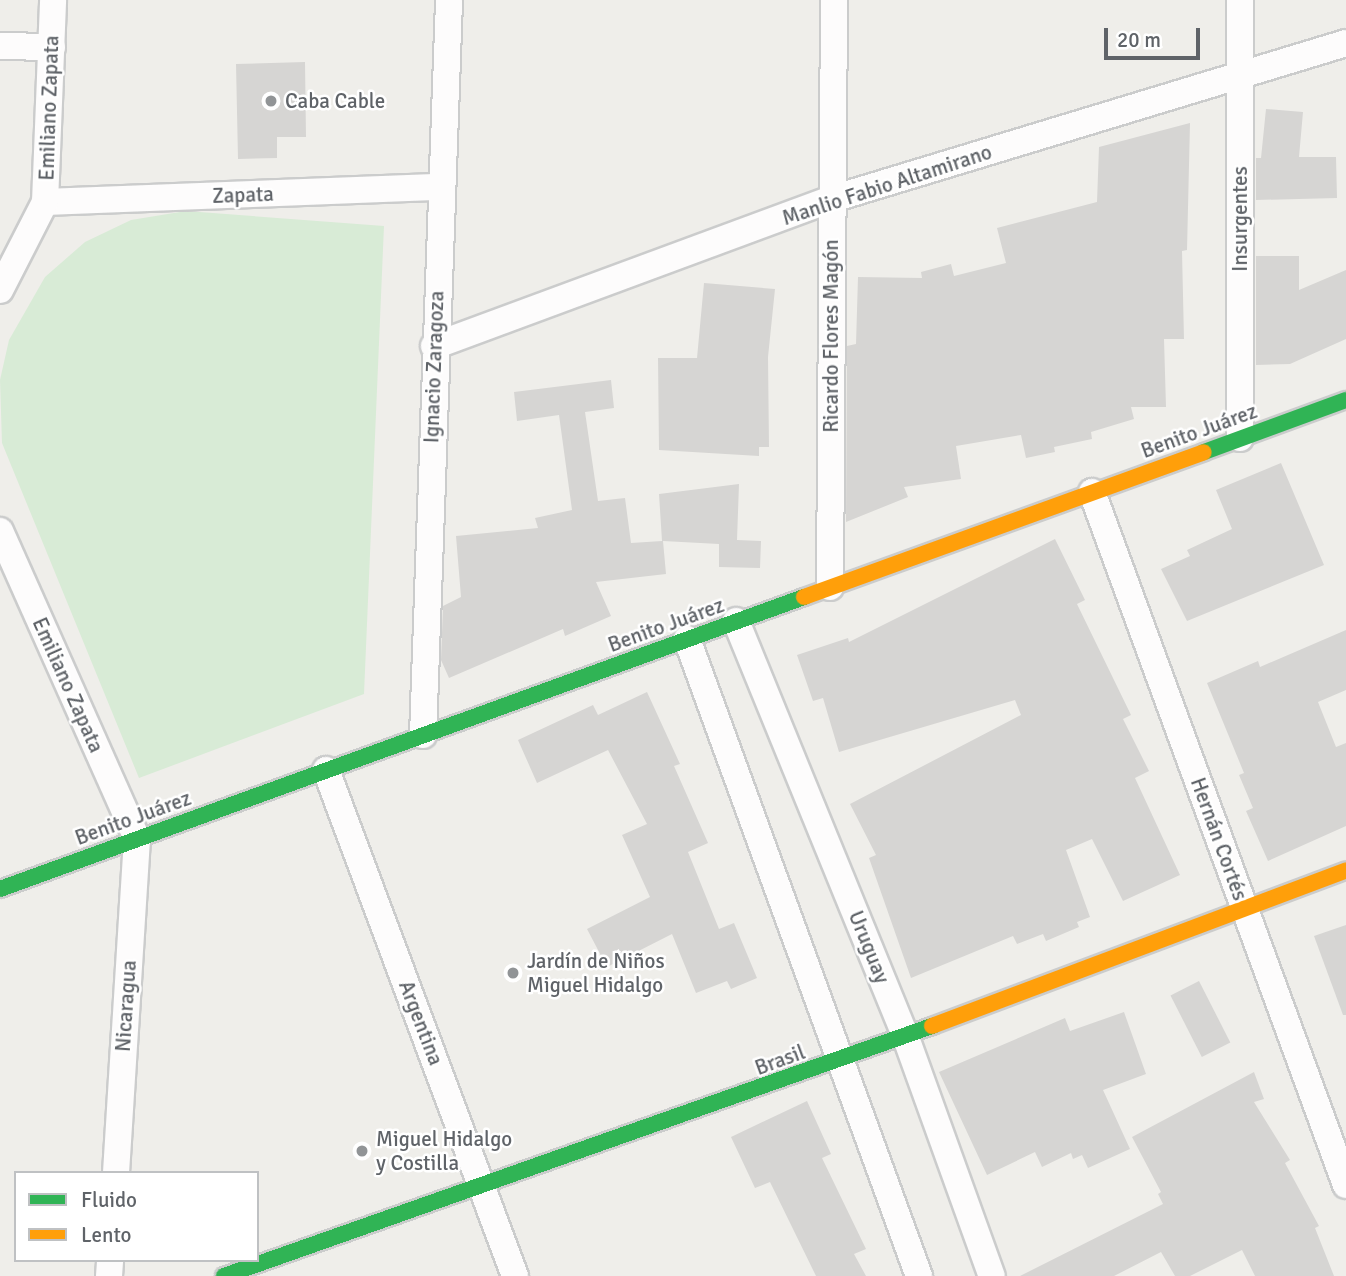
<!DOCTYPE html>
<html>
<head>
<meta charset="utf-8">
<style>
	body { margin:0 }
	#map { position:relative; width:1346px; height:1276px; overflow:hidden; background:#efeeea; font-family:Signika,sans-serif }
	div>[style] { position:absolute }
	.green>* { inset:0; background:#d8ebd6 }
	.building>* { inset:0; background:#d6d5d3; transform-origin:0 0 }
	.roads { filter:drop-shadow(2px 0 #cbcccc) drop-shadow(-2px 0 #cbcccc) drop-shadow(0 2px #cbcccc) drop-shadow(0 -2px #cbcccc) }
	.street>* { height:26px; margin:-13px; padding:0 13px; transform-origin:13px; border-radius:13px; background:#fdfcfc }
	.fast>* { height:16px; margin:-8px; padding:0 8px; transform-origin:8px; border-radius:8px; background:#30b455 }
	.slow>* { height:16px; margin:-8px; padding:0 8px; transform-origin:8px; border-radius:8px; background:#ff9f0a }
	.dots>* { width:19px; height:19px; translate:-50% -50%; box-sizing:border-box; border:4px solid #fff; border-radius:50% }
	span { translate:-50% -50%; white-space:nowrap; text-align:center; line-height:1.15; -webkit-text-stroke:5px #fff; paint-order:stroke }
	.poi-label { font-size:21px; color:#5f6368 }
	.left { translate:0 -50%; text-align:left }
	.street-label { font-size:21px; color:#5f6368 }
	.legend { position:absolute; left:14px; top:1171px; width:245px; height:91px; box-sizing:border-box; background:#fff; border:2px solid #bfc1c3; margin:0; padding:9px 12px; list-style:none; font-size:21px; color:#5f6368 }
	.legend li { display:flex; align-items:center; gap:14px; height:35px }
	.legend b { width:35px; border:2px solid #bfc1c3 }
	.scale { position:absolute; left:1104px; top:28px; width:96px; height:32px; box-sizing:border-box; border:4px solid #5f6368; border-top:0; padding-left:9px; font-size:21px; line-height:24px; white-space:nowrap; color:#5f6368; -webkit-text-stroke:5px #fff; paint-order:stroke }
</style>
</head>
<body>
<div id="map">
	<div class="green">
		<div style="clip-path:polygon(186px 211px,384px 226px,364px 694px,139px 778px,2px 443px,0 380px,9px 340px,45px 277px,85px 242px,131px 220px)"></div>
	</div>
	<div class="building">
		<div style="clip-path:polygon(305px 62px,306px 137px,277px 137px,277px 158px,238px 159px,236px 64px)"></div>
		<div style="clip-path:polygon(1266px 109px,1303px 112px,1299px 157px,1336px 157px,1337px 198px,1256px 200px,1256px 158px,1261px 158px)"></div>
		<div style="clip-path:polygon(1190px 123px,1187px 250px,1182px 251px,1184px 339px,1164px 339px,1166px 407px,1131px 407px,1134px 419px,1091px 432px,1092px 439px,1054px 447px,1055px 452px,1026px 458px,1021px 435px,956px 446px,961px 479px,904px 487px,908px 497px,846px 522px,847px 346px,856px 344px,858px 277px,922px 278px,921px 272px,951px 264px,954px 276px,1006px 263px,997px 228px,1097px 202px,1099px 147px)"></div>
		<div style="clip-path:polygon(1256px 256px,1299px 256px,1299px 290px,1346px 270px,1346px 339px,1290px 364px,1256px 365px)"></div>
		<div style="clip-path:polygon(704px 283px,775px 289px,768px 357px,769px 447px,759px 447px,759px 456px,659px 450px,658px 358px,697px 358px)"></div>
		<div style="clip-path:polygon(611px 380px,614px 408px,585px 412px,598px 501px,625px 498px,631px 543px,662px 541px,659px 494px,739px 484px,737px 540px,761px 541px,760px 568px,719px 567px,719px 544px,663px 541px,666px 574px,596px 582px,611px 616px,565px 636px,563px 629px,449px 678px,441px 660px,443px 606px,461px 597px,456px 536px,538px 528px,535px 518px,572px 510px,559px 415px,517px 421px,514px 392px)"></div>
		<div style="clip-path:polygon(1281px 463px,1324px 565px,1187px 621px,1161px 569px,1190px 556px,1187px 550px,1232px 529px,1216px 490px)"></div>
		<div style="clip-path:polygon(1055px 539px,1085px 600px,1077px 604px,1131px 715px,1123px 719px,1149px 771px,1135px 778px,1180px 875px,1123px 901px,1092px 839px,1066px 850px,1090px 917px,1077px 922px,1079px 927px,1046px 941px,1043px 934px,1017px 944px,1013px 936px,911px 978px,869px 858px,876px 855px,850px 804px,1021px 715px,1015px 700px,839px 752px,823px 698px,813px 701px,797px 655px,848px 638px,849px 642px)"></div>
		<div style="clip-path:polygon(1346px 630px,1346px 690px,1318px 702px,1336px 747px,1346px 743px,1346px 826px,1268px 861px,1246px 811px,1253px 808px,1239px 775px,1244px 773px,1207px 683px,1258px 661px,1260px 667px)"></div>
		<div style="clip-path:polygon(647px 692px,680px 764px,674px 766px,708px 843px,688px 852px,719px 929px,734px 923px,757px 978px,731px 989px,727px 981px,696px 993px,672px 934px,607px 967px,587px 929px,650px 897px,622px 835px,647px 824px,608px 750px,537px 783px,518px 740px,593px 705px,598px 715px)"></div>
		<div style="clip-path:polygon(1346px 925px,1346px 1015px,1343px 1015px,1314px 936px)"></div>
		<div style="left:1199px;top:981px;width:69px;height:32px;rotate:63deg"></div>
		<div style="clip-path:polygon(1124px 1012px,1146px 1074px,1103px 1090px,1130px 1149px,1088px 1168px,1082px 1155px,1073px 1159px,1071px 1153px,1042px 1167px,1035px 1152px,987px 1175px,939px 1072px,1065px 1018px,1070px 1031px)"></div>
		<div style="clip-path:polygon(1254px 1072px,1264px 1099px,1254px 1102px,1290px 1160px,1285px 1163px,1319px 1226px,1315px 1228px,1334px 1276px,1255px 1276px,1242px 1250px,1190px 1276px,1175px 1276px,1161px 1252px,1114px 1276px,1020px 1276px,1163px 1204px,1158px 1194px,1161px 1192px,1132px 1137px)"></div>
		<div style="clip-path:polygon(807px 1101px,831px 1154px,822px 1158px,866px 1249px,854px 1254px,866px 1276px,816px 1276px,770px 1182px,755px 1188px,731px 1137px)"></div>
	</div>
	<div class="roads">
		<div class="street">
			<div style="left:1240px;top:0;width:438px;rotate:90deg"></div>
			<div style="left:0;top:46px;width:52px;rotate:1.1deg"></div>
			<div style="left:45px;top:202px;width:396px;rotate:-2.2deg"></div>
			<div style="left:0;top:290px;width:99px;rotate:-62.9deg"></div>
			<div style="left:45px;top:202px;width:202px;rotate:-87.7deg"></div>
			<div style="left:434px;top:346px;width:424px;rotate:-20.3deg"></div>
			<div style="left:832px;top:199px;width:537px;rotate:-16.88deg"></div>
			<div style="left:1092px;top:492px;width:738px;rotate:69.87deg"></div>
			<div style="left:0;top:531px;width:337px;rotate:66deg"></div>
			<div style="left:137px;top:839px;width:335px;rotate:93.6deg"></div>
			<div style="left:830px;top:587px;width:587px;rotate:-89.61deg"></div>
			<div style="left:736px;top:621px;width:447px;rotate:67.8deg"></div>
			<div style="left:905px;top:1035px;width:256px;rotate:70.2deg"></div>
			<div style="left:687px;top:639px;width:678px;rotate:69.99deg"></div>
			<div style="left:423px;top:735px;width:735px;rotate:-87.97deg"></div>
			<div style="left:326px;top:770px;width:540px;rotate:69.52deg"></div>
			<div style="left:109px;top:1276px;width:16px;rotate:-86deg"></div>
		</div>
		<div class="fast">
			<div style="left:1204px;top:452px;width:151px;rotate:-20.1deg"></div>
			<div style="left:0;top:889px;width:855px;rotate:-19.96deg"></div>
			<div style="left:224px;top:1276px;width:751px;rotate:-19.45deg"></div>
		</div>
		<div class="slow">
			<div style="left:804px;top:597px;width:425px;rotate:-19.9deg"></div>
			<div style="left:932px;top:1026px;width:442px;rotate:-20.6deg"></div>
		</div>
	</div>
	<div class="dots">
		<div style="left:271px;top:101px;background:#919496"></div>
		<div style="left:513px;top:973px;background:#919496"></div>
		<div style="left:362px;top:1151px;background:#919496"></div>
	</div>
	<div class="poi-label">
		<span class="left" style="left:285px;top:101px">Caba Cable</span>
		<span class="left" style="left:527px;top:973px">Jardín de Niños<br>Miguel Hidalgo</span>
		<span class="left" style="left:376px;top:1151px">Miguel Hidalgo<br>y Costilla</span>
	</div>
	<div class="street-label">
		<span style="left:49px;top:108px;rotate:-88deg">Emiliano Zapata</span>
		<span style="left:887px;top:185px;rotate:-18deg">Manlio Fabio Altamirano</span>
		<span style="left:243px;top:195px;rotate:-2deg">Zapata</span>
		<span style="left:1240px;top:219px;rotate:-90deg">Insurgentes</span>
		<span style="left:831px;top:336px;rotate:-90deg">Ricardo Flores Magón</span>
		<span style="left:434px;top:367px;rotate:-88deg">Ignacio Zaragoza</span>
		<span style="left:1199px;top:431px;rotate:-20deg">Benito Juárez</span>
		<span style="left:666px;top:625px;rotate:-20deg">Benito Juárez</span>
		<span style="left:68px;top:685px;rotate:66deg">Emiliano Zapata</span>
		<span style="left:133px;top:818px;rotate:-20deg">Benito Juárez</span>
		<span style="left:1219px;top:839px;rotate:70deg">Hernán Cortés</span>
		<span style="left:869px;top:947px;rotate:68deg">Uruguay</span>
		<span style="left:126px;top:1006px;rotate:-86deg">Nicaragua</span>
		<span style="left:421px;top:1023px;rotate:69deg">Argentina</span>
		<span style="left:780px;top:1060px;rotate:-20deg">Brasil</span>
	</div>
	<ul class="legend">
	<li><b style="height:9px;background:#30b455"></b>Fluido</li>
	<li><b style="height:9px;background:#ff9f0a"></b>Lento</li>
	</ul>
	<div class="scale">20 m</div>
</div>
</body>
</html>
